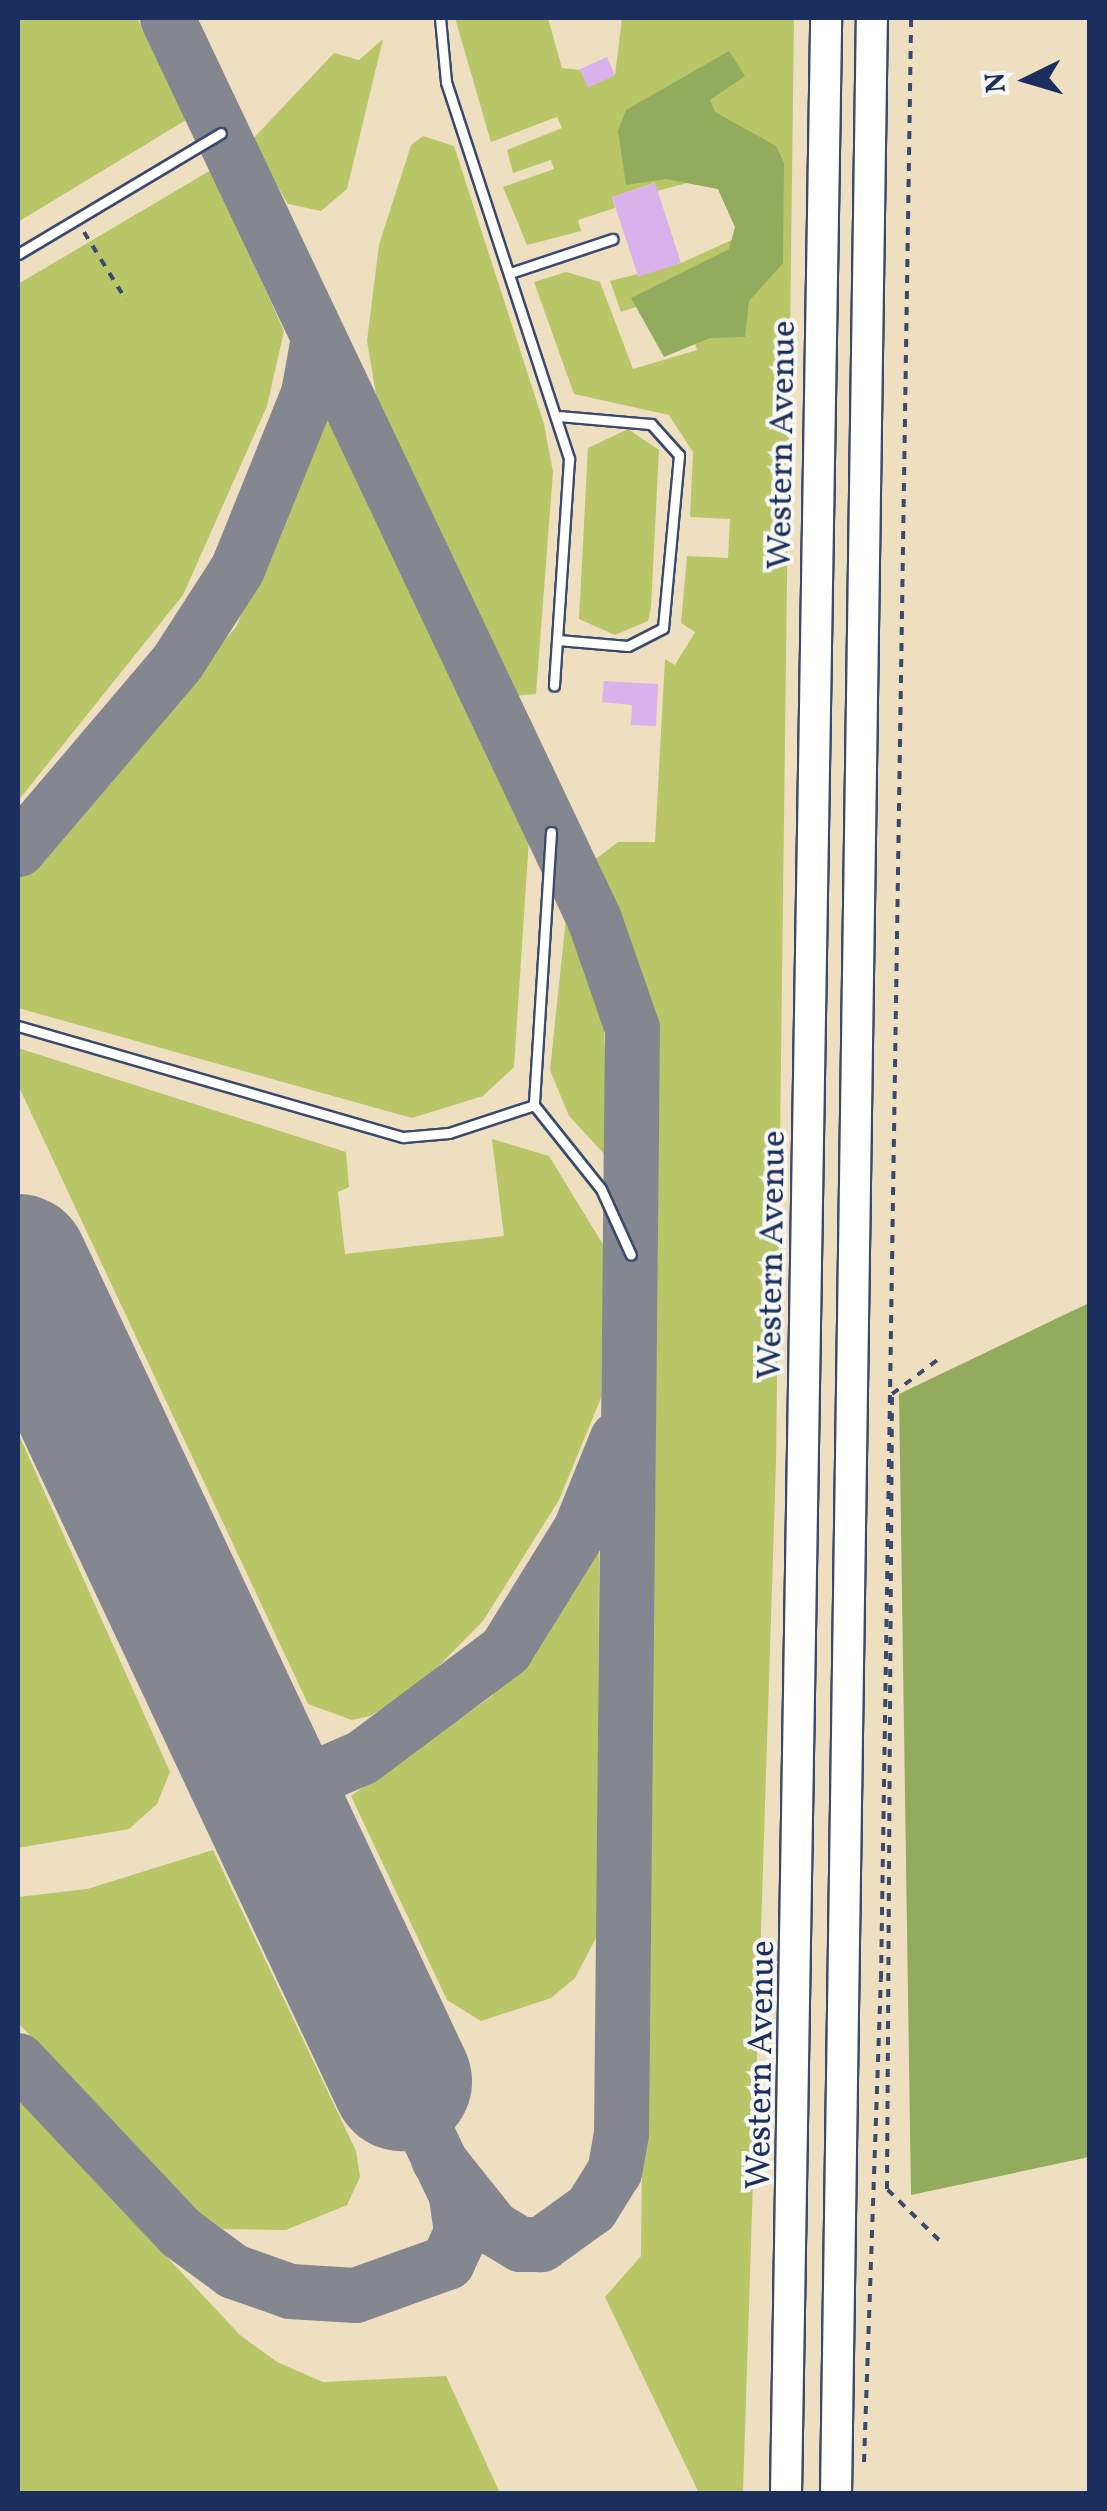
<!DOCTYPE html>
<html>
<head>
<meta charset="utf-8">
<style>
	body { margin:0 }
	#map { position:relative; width:1107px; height:2511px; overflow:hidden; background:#efdfc1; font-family:Vollkorn,serif }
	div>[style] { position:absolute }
	.green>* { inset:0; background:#b8c668 }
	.forest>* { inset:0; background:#92ab5c }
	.taxiway>* { height:55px; margin:-27.5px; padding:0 27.5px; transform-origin:27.5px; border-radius:27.5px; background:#858790 }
	.runway>* { height:140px; margin:-70px; padding:0 70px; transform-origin:70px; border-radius:70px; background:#858790 }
	.building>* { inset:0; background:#d9b2eb; transform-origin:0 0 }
	.path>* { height:4px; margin-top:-2px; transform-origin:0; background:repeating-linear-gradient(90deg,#3b496d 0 8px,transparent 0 16px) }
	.roads { filter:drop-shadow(2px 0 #3b496d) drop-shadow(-2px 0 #3b496d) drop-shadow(0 2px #3b496d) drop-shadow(0 -2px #3b496d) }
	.service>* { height:9px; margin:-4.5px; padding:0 4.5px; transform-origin:4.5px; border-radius:4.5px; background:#fff }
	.trunk>* { height:30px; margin:-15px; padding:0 15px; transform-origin:15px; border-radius:15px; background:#fff }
	span { translate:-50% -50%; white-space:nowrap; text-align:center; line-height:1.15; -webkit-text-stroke:8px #f6f6f2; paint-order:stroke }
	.street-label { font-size:35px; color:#1b2f5e }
	.frame { position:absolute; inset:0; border:20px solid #1b2f5e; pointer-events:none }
	.north { position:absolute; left:977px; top:30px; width:100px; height:100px; -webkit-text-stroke:8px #f6f6f2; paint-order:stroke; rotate:265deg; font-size:28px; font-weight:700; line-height:40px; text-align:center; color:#1b2f5e }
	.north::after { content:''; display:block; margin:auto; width:35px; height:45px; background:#1b2f5e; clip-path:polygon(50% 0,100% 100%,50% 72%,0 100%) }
</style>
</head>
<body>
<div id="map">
	<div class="green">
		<div style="clip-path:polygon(18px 18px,137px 18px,186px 120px,18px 222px)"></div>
		<div style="clip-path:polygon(455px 18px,548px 18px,562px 68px,580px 70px,588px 87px,615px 75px,622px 18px,794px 18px,776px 1462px,743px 2493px,699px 2493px,605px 2297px,641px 2256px,654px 1043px,634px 957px,589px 864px,618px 842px,655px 842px,665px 659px,675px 665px,695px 632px,681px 623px,687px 556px,728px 558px,730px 519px,690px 517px,693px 452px,669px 415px,574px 394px,534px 282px,566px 272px,600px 282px,633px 369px,697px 350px,678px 293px,621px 312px,610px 281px,681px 263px,734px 239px,735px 227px,718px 189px,687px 183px,657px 191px,654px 183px,612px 197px,615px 208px,578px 220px,581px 231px,527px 245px,503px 187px,554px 169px,551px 160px,513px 173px,507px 150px,562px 128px,557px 117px,491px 142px)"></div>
		<div style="clip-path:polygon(383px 39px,347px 189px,321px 211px,288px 204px,251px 141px,334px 53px,359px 60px)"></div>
		<div style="clip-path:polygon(423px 136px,454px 146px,544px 424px,553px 472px,536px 694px,512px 696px,378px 406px,367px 341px,379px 245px,411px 145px)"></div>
		<div style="clip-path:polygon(211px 170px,284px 331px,267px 406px,183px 595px,18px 801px,18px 284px)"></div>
		<div style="clip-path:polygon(327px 413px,529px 839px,514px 1067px,483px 1096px,412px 1118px,18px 1008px,18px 877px,236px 627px)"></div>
		<div style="clip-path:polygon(628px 429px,659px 450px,651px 607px,648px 621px,615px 635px,579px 619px,588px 448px)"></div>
		<div style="clip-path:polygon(566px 918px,604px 1029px,608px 1158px,569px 1116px,550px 1070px)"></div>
		<div style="clip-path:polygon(18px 1048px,346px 1152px,349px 1187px,338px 1192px,345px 1254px,504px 1236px,492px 1139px,549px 1156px,604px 1246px,601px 1398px,559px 1500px,483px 1621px,415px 1690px,370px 1716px,352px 1720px,308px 1704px,18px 1085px)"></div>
		<div style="clip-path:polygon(18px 1433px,170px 1772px,157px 1804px,129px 1829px,18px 1848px)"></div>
		<div style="clip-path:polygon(599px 1536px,598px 1934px,575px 1978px,551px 1998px,481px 2021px,447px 2000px,351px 1796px,492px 1696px)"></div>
		<div style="clip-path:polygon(213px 1850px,356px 2151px,360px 2177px,347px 2205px,286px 2230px,223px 2229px,194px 2209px,18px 2023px,18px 1897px,87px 1889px)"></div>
		<div style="clip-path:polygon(18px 2098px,240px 2335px,277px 2362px,323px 2382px,446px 2376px,500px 2493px,18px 2493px)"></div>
	</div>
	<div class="forest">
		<div style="clip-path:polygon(729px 51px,745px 76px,710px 100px,715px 112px,776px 146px,784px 163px,783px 263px,749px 301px,745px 337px,710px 338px,664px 357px,631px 298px,729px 249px,735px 227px,718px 189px,666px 179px,626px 185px,618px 131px,626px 110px)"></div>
		<div style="clip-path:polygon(1089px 1303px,1089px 2157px,911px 2195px,899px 1394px)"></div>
	</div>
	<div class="taxiway">
		<div style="left:167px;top:18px;width:997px;rotate:64.64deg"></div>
		<div style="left:594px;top:919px;width:115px;rotate:70.8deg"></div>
		<div style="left:632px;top:1028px;width:1105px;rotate:90.57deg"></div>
		<div style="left:621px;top:2133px;width:39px;rotate:100deg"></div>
		<div style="left:614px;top:2171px;width:44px;rotate:121.9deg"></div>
		<div style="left:591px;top:2208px;width:62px;rotate:144.2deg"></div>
		<div style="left:541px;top:2244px;width:21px;rotate:180deg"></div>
		<div style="left:520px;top:2244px;width:31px;rotate:-149deg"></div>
		<div style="left:493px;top:2228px;width:88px;rotate:-128.6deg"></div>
		<div style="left:18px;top:849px;width:245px;rotate:-49.6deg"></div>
		<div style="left:177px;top:662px;width:111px;rotate:-57.2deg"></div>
		<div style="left:237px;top:569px;width:190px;rotate:-68deg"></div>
		<div style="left:308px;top:393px;width:56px;rotate:-79.7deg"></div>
		<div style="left:238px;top:1731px;width:49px;rotate:47.5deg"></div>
		<div style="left:271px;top:1767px;width:46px;rotate:12.5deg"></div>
		<div style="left:316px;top:1777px;width:50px;rotate:-23.5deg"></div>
		<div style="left:362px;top:1757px;width:179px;rotate:-36.8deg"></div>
		<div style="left:505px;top:1650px;width:142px;rotate:-58.2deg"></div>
		<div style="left:580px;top:1529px;width:98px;rotate:-67.9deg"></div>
		<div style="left:18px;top:2060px;width:236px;rotate:46.7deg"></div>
		<div style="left:180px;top:2232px;width:66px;rotate:36.3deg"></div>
		<div style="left:233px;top:2271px;width:60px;rotate:19.3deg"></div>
		<div style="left:290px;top:2291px;width:65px;rotate:3.5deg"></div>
		<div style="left:355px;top:2295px;width:98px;rotate:-19.7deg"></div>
		<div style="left:447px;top:2262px;width:33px;rotate:-65deg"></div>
		<div style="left:461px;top:2232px;width:37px;rotate:-98deg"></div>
		<div style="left:456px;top:2195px;width:126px;rotate:-115.3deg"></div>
	</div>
	<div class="runway">
		<div style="left:18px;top:1264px;width:903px;rotate:64.83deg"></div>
	</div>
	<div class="building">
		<div style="left:607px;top:57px;width:20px;height:30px;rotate:66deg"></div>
		<div style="left:655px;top:183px;width:84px;height:45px;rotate:72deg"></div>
		<div style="clip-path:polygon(604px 681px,658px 684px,656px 726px,631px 725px,632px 705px,602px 702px)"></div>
	</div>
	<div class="path">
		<div style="left:84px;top:232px;width:80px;rotate:58.3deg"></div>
		<div style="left:939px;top:2240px;width:73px;rotate:-135.6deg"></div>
		<div style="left:887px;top:2189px;width:795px;rotate:-89.64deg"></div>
		<div style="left:892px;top:1394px;width:60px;rotate:-36.9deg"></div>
		<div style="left:864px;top:2462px;width:483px;rotate:-88deg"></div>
		<div style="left:881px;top:1979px;width:1961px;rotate:-89.12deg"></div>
	</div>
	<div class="roads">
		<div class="service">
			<div style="left:440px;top:18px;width:64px;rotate:84.6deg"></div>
			<div style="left:446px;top:82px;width:397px;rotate:71.9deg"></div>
			<div style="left:569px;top:459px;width:227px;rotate:93.8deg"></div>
			<div style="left:18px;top:254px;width:236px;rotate:-30.8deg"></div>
			<div style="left:510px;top:273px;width:108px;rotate:-18.4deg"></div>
			<div style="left:558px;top:640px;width:70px;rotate:4.9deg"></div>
			<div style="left:628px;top:646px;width:39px;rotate:-27deg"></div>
			<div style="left:663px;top:628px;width:174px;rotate:-84.7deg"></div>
			<div style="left:679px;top:455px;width:42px;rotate:-132.1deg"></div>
			<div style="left:651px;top:424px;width:91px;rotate:-175deg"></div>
			<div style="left:551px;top:832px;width:274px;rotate:93.6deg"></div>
			<div style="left:534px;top:1105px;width:107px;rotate:51.4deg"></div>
			<div style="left:601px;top:1189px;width:72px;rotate:65.6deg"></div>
			<div style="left:18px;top:1026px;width:401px;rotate:16.1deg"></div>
			<div style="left:403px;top:1137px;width:46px;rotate:-5deg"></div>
			<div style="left:449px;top:1133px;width:89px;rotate:-18.2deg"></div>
		</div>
		<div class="trunk">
			<div style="left:786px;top:2494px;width:2476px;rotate:-89.07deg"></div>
			<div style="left:836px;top:2494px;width:2476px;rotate:-89.17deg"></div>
		</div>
	</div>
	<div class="street-label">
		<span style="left:783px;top:445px;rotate:-89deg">Western Avenue</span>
		<span style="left:773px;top:1255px;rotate:-89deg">Western Avenue</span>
		<span style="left:762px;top:2065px;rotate:-89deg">Western Avenue</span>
	</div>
	<div class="frame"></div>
	<div class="north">N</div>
</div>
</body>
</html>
